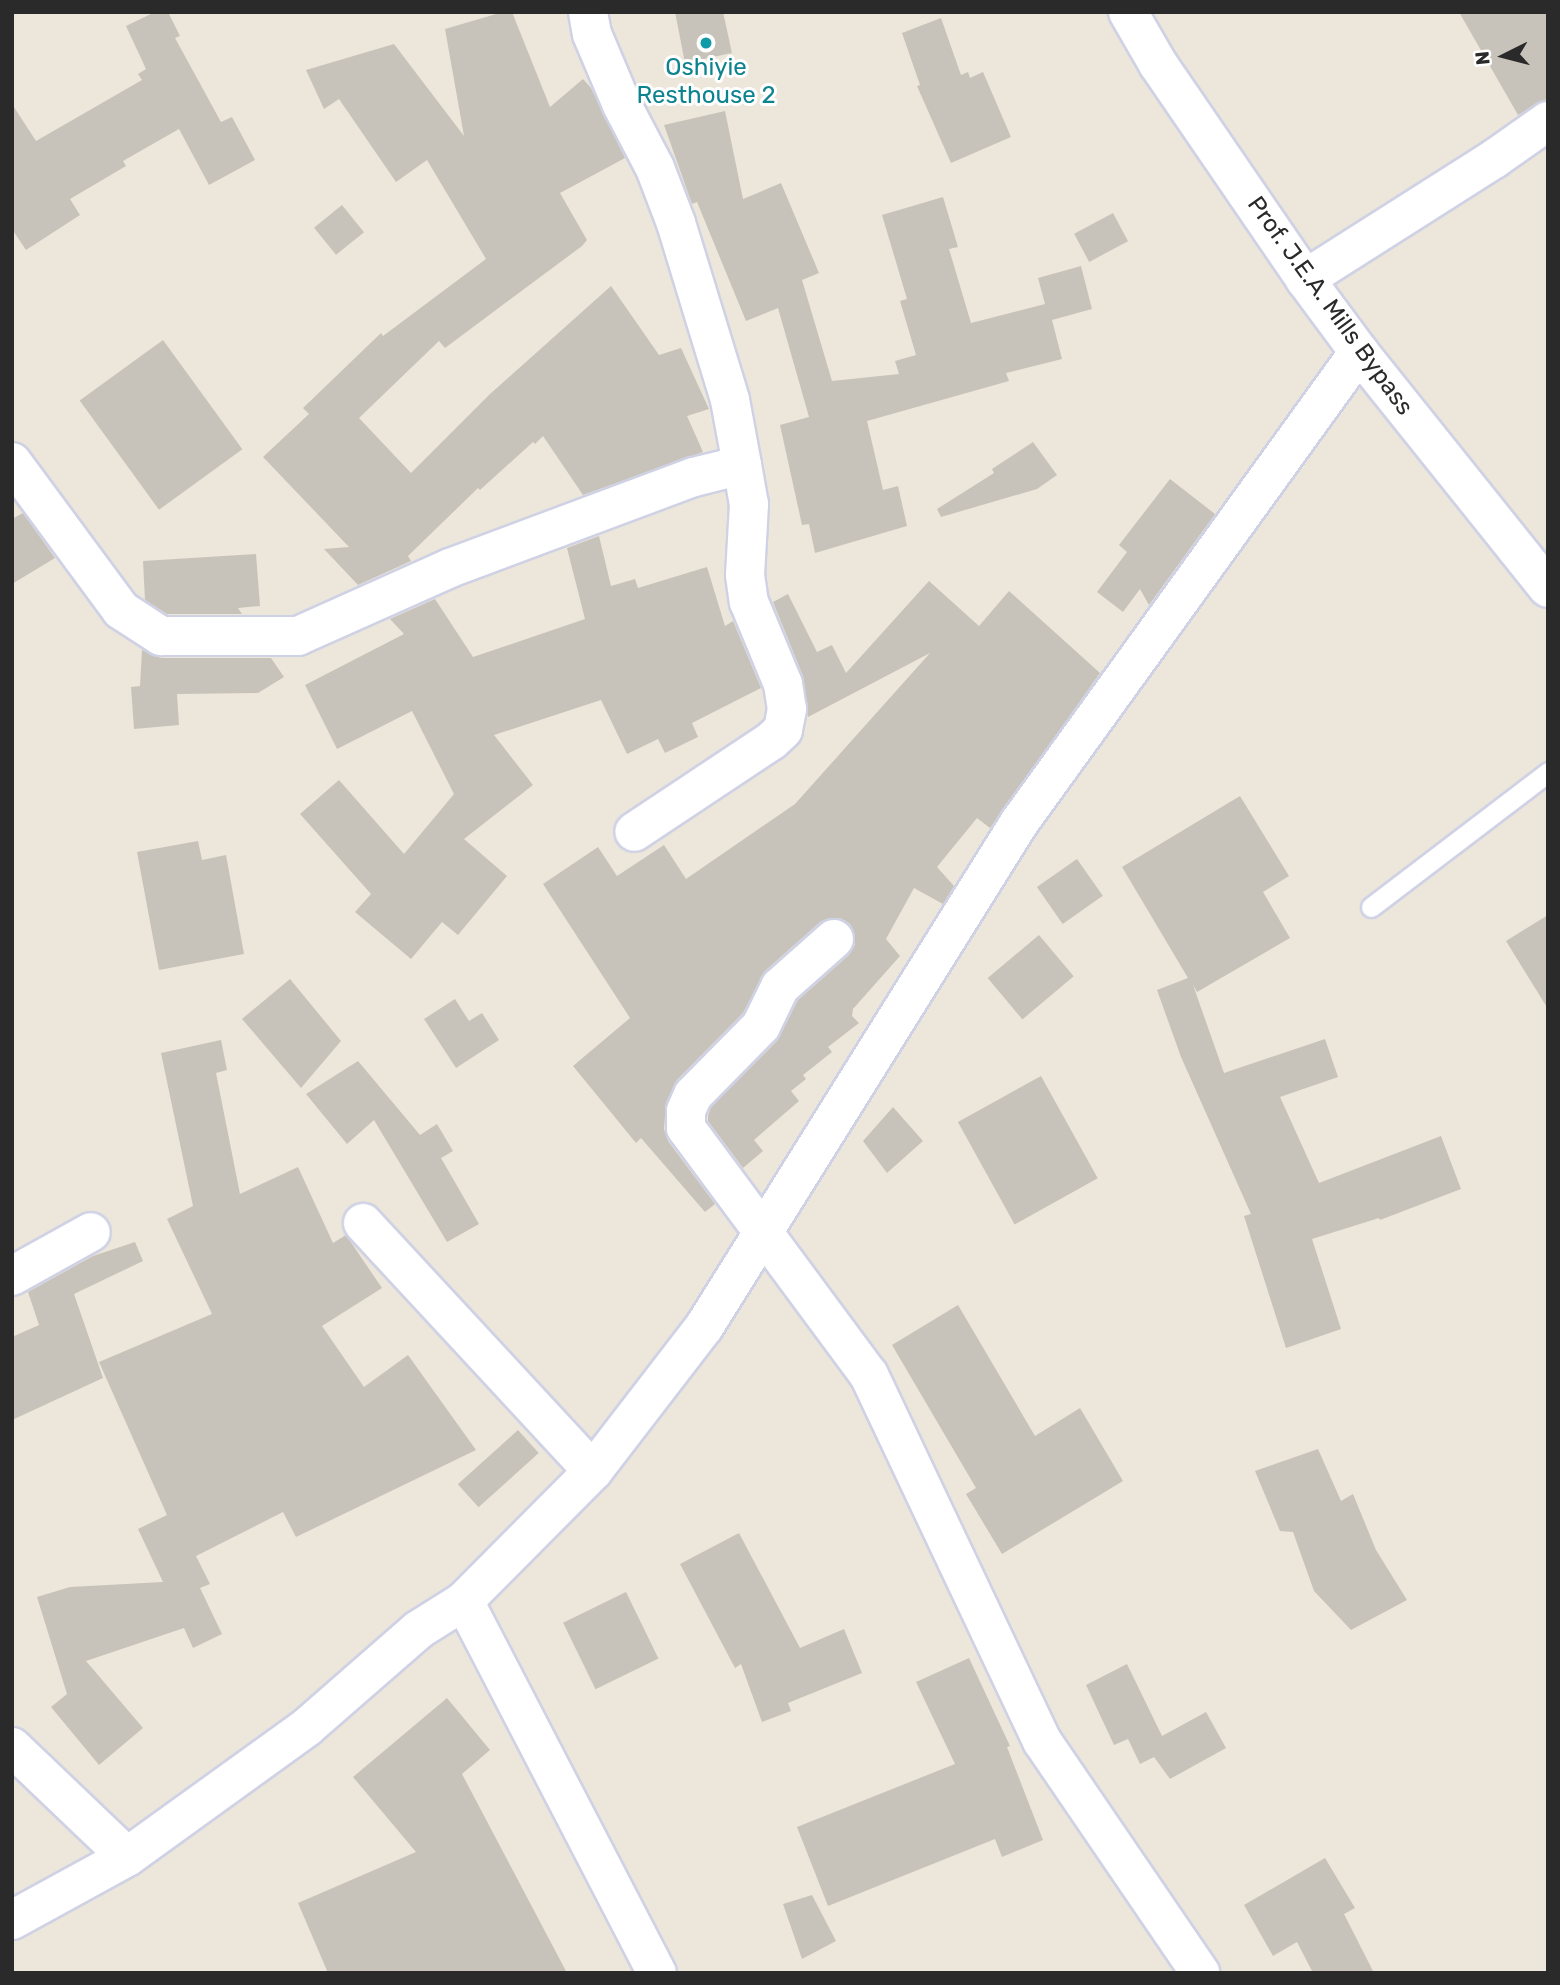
<!DOCTYPE html>
<html>
<head>
<meta charset="utf-8">
<style>
	body { margin:0 }
	#map { position:relative; width:1560px; height:1985px; overflow:hidden; background:#ede6da; font-family:Rubik,sans-serif }
	div>[style] { position:absolute }
	.building>* { inset:0; background:#c8c3ba; transform-origin:0 0 }
	.roads { filter:drop-shadow(2px 0 #cfd2e4) drop-shadow(-2px 0 #cfd2e4) drop-shadow(0 2px #cfd2e4) drop-shadow(0 -2px #cfd2e4) }
	.lane>* { height:19px; margin:-9.5px; padding:0 9.5px; transform-origin:9.5px; border-radius:9.5px; background:#fff }
	.street>* { height:38px; margin:-19px; padding:0 19px; transform-origin:19px; border-radius:19px; background:#fff }
	.secondary>* { height:38px; margin:-19px; padding:0 19px; transform-origin:19px; border-radius:19px; background:#fff }
	.dots>* { width:19px; height:19px; translate:-50% -50%; box-sizing:border-box; border:4px solid #fff; border-radius:50% }
	span { translate:-50% -50%; white-space:nowrap; text-align:center; line-height:1.15; -webkit-text-stroke:6px #fff; paint-order:stroke }
	.culture-label { font-size:24px; color:#0d838f }
	.street-label { font-size:24px; color:#2a2a2a }
	.frame { position:absolute; inset:0; border:14px solid #2a2a2a; pointer-events:none }
	.north { position:absolute; left:1469px; top:21px; width:70px; height:70px; -webkit-text-stroke:5px #fff; paint-order:stroke; rotate:264deg; font-size:19px; font-weight:700; line-height:28px; text-align:center; color:#2a2a2a }
	.north::after { content:''; display:block; margin:auto; width:24px; height:32px; background:#2a2a2a; clip-path:polygon(50% 0,100% 100%,50% 72%,0 100%) }
</style>
</head>
<body>
<div id="map">
	<div class="building">
		<div style="clip-path:polygon(155px 12px,168px 12px,180px 36px,175px 38px,221px 122px,232px 117px,255px 160px,209px 185px,179px 129px,123px 161px,126px 166px,70px 199px,80px 215px,26px 250px,12px 229px,12px 104px,36px 141px,142px 80px,138px 74px,146px 69px,126px 26px)"></div>
		<div style="clip-path:polygon(503px 12px,512px 12px,550px 107px,583px 79px,591px 88px,625px 158px,560px 193px,587px 240px,582px 246px,445px 348px,439px 341px,359px 418px,411px 473px,490px 394px,611px 286px,659px 355px,681px 348px,709px 409px,687px 416px,703px 452px,583px 495px,543px 436px,535px 444px,533px 442px,480px 490px,478px 488px,408px 556px,411px 561px,358px 585px,324px 549px,349px 547px,263px 457px,309px 414px,303px 408px,381px 333px,383px 336px,486px 259px,427px 160px,396px 182px,339px 99px,324px 109px,306px 70px,394px 44px,464px 136px,445px 29px)"></div>
		<div style="clip-path:polygon(675px 12px,723px 12px,732px 53px,685px 63px)"></div>
		<div style="clip-path:polygon(1459px 12px,1548px 12px,1548px 98px,1518px 115px)"></div>
		<div style="clip-path:polygon(941px 18px,961px 75px,968px 72px,970px 78px,983px 72px,1011px 137px,951px 163px,917px 86px,920px 85px,902px 33px)"></div>
		<div style="clip-path:polygon(725px 111px,743px 199px,781px 183px,819px 273px,802px 280px,832px 381px,899px 374px,895px 361px,916px 355px,900px 301px,907px 299px,882px 215px,943px 197px,958px 247px,949px 249px,971px 323px,1045px 304px,1038px 278px,1081px 266px,1092px 309px,1052px 320px,1062px 359px,1006px 373px,1009px 381px,867px 421px,883px 490px,898px 486px,907px 526px,815px 553px,809px 524px,802px 525px,780px 425px,809px 417px,778px 308px,746px 321px,697px 202px,692px 204px,664px 125px)"></div>
		<div style="left:342px;top:205px;width:35px;height:36px;rotate:51deg"></div>
		<div style="left:1113px;top:213px;width:32px;height:44px;rotate:62deg"></div>
		<div style="left:163px;top:340px;width:135px;height:103px;rotate:54deg"></div>
		<div style="clip-path:polygon(1033px 442px,1057px 475px,1037px 489px,941px 517px,937px 509px,994px 473px,992px 469px)"></div>
		<div style="clip-path:polygon(1170px 479px,1215px 514px,1149px 605px,1140px 589px,1123px 612px,1097px 592px,1127px 552px,1119px 545px)"></div>
		<div style="clip-path:polygon(23px 513px,55px 558px,12px 584px,12px 519px)"></div>
		<div style="clip-path:polygon(599px 536px,611px 586px,635px 579px,638px 588px,707px 567px,725px 626px,733px 621px,761px 688px,692px 723px,698px 737px,665px 753px,658px 739px,627px 754px,601px 700px,494px 735px,533px 785px,464px 839px,507px 876px,458px 935px,442px 922px,411px 959px,355px 912px,371px 894px,300px 814px,339px 780px,404px 854px,454px 794px,412px 711px,337px 749px,305px 685px,404px 634px,390px 619px,435px 599px,473px 657px,585px 619px,567px 548px)"></div>
		<div style="clip-path:polygon(256px 554px,260px 606px,238px 608px,242px 614px,167px 614px,145px 600px,143px 561px)"></div>
		<div style="clip-path:polygon(929px 581px,979px 626px,1009px 591px,1100px 673px,990px 828px,977px 818px,937px 867px,954px 886px,943px 904px,914px 888px,886px 939px,900px 956px,853px 1009px,852px 1016px,859px 1023px,828px 1047px,832px 1052px,803px 1075px,806px 1079px,791px 1091px,799px 1101px,754px 1140px,763px 1151px,743px 1168px,708px 1121px,708px 1116px,711px 1107px,777px 1041px,798px 1000px,849px 955px,855px 945px,855px 935px,850px 924px,840px 918px,830px 918px,820px 922px,765px 971px,743px 1013px,677px 1080px,666px 1103px,664px 1129px,668px 1141px,715px 1204px,705px 1212px,641px 1138px,636px 1143px,573px 1066px,630px 1018px,543px 884px,598px 847px,617px 876px,664px 845px,686px 879px,795px 804px,930px 653px,808px 717px,803px 676px,773px 602px,788px 594px,817px 652px,832px 645px,846px 673px)"></div>
		<div style="clip-path:polygon(142px 650px,161px 658px,271px 658px,284px 677px,258px 693px,177px 694px,179px 725px,134px 729px,131px 687px,140px 686px)"></div>
		<div style="clip-path:polygon(1240px 796px,1289px 876px,1263px 892px,1290px 938px,1197px 992px,1193px 985px,1224px 1073px,1325px 1039px,1338px 1077px,1280px 1097px,1319px 1183px,1441px 1136px,1461px 1189px,1380px 1220px,1379px 1218px,1312px 1239px,1341px 1329px,1286px 1348px,1244px 1216px,1251px 1214px,1181px 1057px,1157px 990px,1188px 978px,1122px 867px)"></div>
		<div style="clip-path:polygon(198px 841px,202px 860px,226px 855px,244px 954px,159px 970px,137px 852px)"></div>
		<div style="left:1077px;top:859px;width:45px;height:49px;rotate:55deg"></div>
		<div style="clip-path:polygon(1548px 915px,1548px 1009px,1506px 941px)"></div>
		<div style="left:1039px;top:935px;width:54px;height:67px;rotate:50deg"></div>
		<div style="clip-path:polygon(290px 979px,341px 1041px,301px 1088px,242px 1019px)"></div>
		<div style="clip-path:polygon(455px 999px,469px 1021px,482px 1013px,499px 1040px,456px 1068px,424px 1019px)"></div>
		<div style="clip-path:polygon(221px 1040px,227px 1070px,216px 1073px,240px 1194px,298px 1167px,333px 1243px,346px 1235px,382px 1288px,322px 1326px,364px 1387px,408px 1355px,476px 1450px,296px 1537px,283px 1512px,196px 1556px,210px 1584px,200px 1588px,222px 1634px,193px 1648px,184px 1628px,86px 1661px,143px 1728px,99px 1765px,51px 1707px,67px 1694px,37px 1597px,70px 1587px,163px 1582px,138px 1529px,167px 1515px,99px 1362px,212px 1314px,167px 1219px,193px 1206px,161px 1053px)"></div>
		<div style="clip-path:polygon(358px 1061px,420px 1135px,437px 1124px,453px 1151px,441px 1158px,479px 1224px,447px 1242px,374px 1120px,347px 1144px,306px 1094px)"></div>
		<div style="left:1041px;top:1076px;width:117px;height:95px;rotate:61deg"></div>
		<div style="clip-path:polygon(893px 1107px,923px 1141px,887px 1173px,863px 1141px)"></div>
		<div style="clip-path:polygon(135px 1242px,143px 1261px,74px 1294px,103px 1378px,12px 1420px,12px 1337px,39px 1325px,28px 1292px,93px 1256px)"></div>
		<div style="clip-path:polygon(958px 1305px,1035px 1436px,1080px 1408px,1123px 1481px,1002px 1554px,966px 1494px,976px 1488px,892px 1345px)"></div>
		<div style="left:518px;top:1430px;width:31px;height:81px;rotate:48deg"></div>
		<div style="clip-path:polygon(1318px 1449px,1341px 1501px,1353px 1494px,1376px 1550px,1407px 1600px,1351px 1630px,1314px 1591px,1293px 1532px,1280px 1531px,1255px 1471px)"></div>
		<div style="clip-path:polygon(739px 1533px,800px 1648px,844px 1629px,862px 1673px,788px 1703px,791px 1711px,762px 1722px,741px 1664px,735px 1668px,680px 1564px)"></div>
		<div style="left:626px;top:1592px;width:74px;height:70px;rotate:64deg"></div>
		<div style="clip-path:polygon(969px 1658px,1010px 1746px,1007px 1747px,1043px 1840px,1002px 1857px,995px 1839px,828px 1906px,797px 1827px,955px 1764px,916px 1682px)"></div>
		<div style="clip-path:polygon(1127px 1664px,1162px 1736px,1206px 1712px,1226px 1748px,1170px 1779px,1154px 1757px,1140px 1764px,1128px 1739px,1114px 1745px,1086px 1685px)"></div>
		<div style="clip-path:polygon(447px 1698px,490px 1750px,462px 1774px,567px 1973px,328px 1973px,298px 1903px,416px 1852px,353px 1777px)"></div>
		<div style="clip-path:polygon(1325px 1858px,1355px 1908px,1344px 1914px,1374px 1973px,1313px 1973px,1297px 1942px,1273px 1956px,1244px 1905px)"></div>
		<div style="clip-path:polygon(812px 1895px,836px 1941px,802px 1959px,783px 1904px)"></div>
	</div>
	<div class="roads">
		<div class="lane">
			<div style="left:1371px;top:907px;width:223px;rotate:-37.3deg"></div>
		</div>
		<div class="street">
			<div style="left:588px;top:12px;width:22px;rotate:80deg"></div>
			<div style="left:592px;top:34px;width:77px;rotate:67.1deg"></div>
			<div style="left:622px;top:105px;width:71px;rotate:62.4deg"></div>
			<div style="left:655px;top:168px;width:59px;rotate:69.1deg"></div>
			<div style="left:676px;top:223px;width:185px;rotate:73deg"></div>
			<div style="left:730px;top:400px;width:66px;rotate:79.5deg"></div>
			<div style="left:1305px;top:279px;width:224px;rotate:-32.4deg"></div>
			<div style="left:1494px;top:159px;width:66px;rotate:-35.1deg"></div>
			<div style="left:12px;top:462px;width:184px;rotate:53.6deg"></div>
			<div style="left:121px;top:610px;width:48px;rotate:33deg"></div>
			<div style="left:161px;top:636px;width:137px"></div>
			<div style="left:298px;top:636px;width:167px;rotate:-24.1deg"></div>
			<div style="left:450px;top:568px;width:260px;rotate:-20.5deg"></div>
			<div style="left:694px;top:477px;width:49px;rotate:-14deg"></div>
			<div style="left:742px;top:465px;width:40px;rotate:80deg"></div>
			<div style="left:749px;top:504px;width:71px;rotate:93.2deg"></div>
			<div style="left:745px;top:575px;width:27px;rotate:82deg"></div>
			<div style="left:749px;top:602px;width:89px;rotate:67.5deg"></div>
			<div style="left:783px;top:684px;width:25px;rotate:81deg"></div>
			<div style="left:787px;top:709px;width:21px;rotate:101deg"></div>
			<div style="left:783px;top:730px;width:16px;rotate:137deg"></div>
			<div style="left:771px;top:741px;width:164px;rotate:146.4deg"></div>
			<div style="left:834px;top:939px;width:72px;rotate:138.4deg"></div>
			<div style="left:780px;top:987px;width:43px;rotate:116deg"></div>
			<div style="left:761px;top:1026px;width:97px;rotate:134.6deg"></div>
			<div style="left:693px;top:1095px;width:17px;rotate:114deg"></div>
			<div style="left:686px;top:1111px;width:17px;rotate:90deg"></div>
			<div style="left:686px;top:1128px;width:307px;rotate:53.5deg"></div>
			<div style="left:869px;top:1375px;width:405px;rotate:64.7deg"></div>
			<div style="left:1042px;top:1741px;width:281px;rotate:55.7deg"></div>
			<div style="left:363px;top:1223px;width:338px;rotate:47.2deg"></div>
			<div style="left:12px;top:1276px;width:90px;rotate:-29.1deg"></div>
			<div style="left:464px;top:1601px;width:419px;rotate:62.6deg"></div>
			<div style="left:12px;top:1747px;width:159px;rotate:43.7deg"></div>
			<div style="left:12px;top:1920px;width:131px;rotate:-28.7deg"></div>
			<div style="left:127px;top:1857px;width:222px;rotate:-35.8deg"></div>
			<div style="left:307px;top:1727px;width:147px;rotate:-41.1deg"></div>
			<div style="left:418px;top:1630px;width:54px;rotate:-32.2deg"></div>
			<div style="left:464px;top:1601px;width:183px;rotate:-45.2deg"></div>
			<div style="left:593px;top:1471px;width:182px;rotate:-52.4deg"></div>
			<div style="left:704px;top:1327px;width:594px;rotate:-57.99deg"></div>
			<div style="left:1019px;top:823px;width:581px;rotate:-54.18deg"></div>
		</div>
		<div class="secondary">
			<div style="left:1128px;top:12px;width:60px;rotate:60deg"></div>
			<div style="left:1158px;top:64px;width:260px;rotate:55.6deg"></div>
			<div style="left:1305px;top:279px;width:91px;rotate:53.5deg"></div>
			<div style="left:1359px;top:352px;width:302px;rotate:51.3deg"></div>
		</div>
	</div>
	<div class="dots">
		<div style="left:706px;top:43px;background:#0f9aa8"></div>
	</div>
	<div class="culture-label">
		<span style="left:706px;top:82px">Oshiyie<br>Resthouse 2</span>
	</div>
	<div class="street-label">
		<span style="left:1330px;top:306px;rotate:54deg">Prof. J.E.A. Mills Bypass</span>
	</div>
	<div class="frame"></div>
	<div class="north">N</div>
</div>
</body>
</html>
